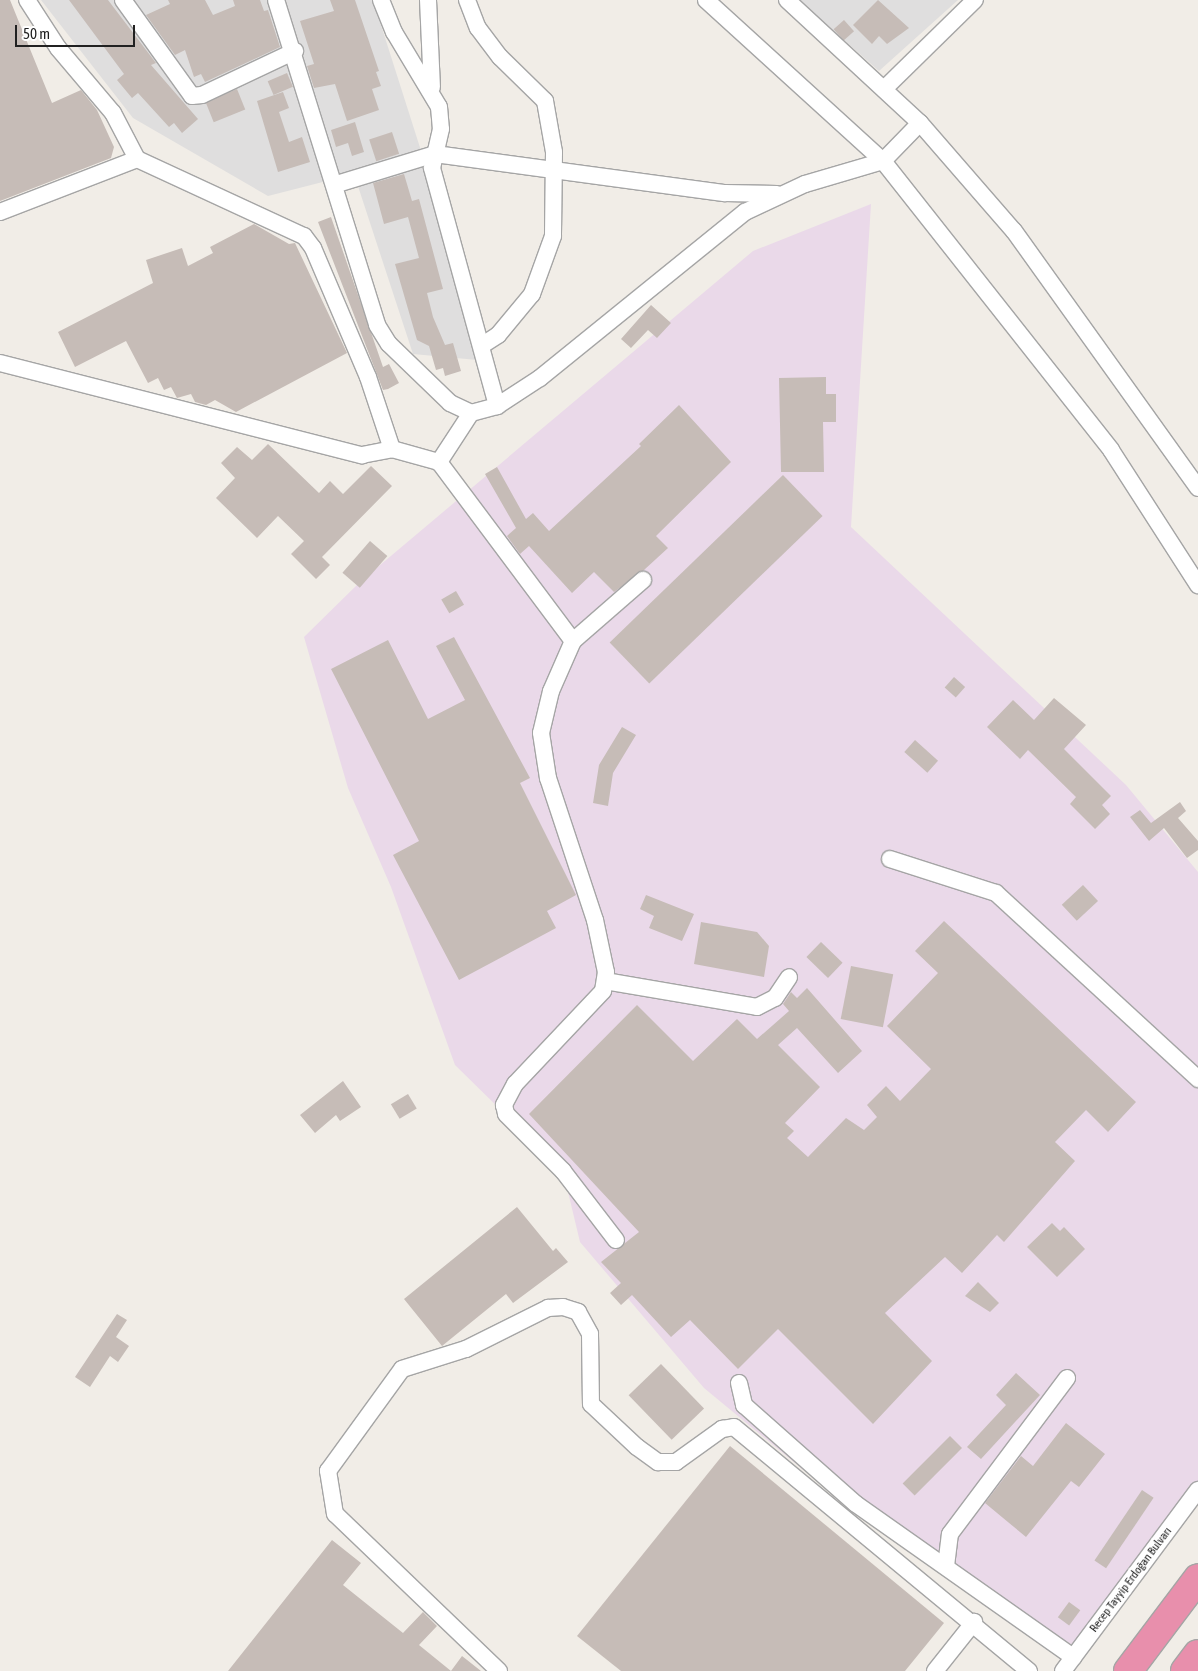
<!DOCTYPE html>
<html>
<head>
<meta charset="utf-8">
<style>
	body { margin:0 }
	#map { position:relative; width:1198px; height:1671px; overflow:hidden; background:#f1ede7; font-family:"Asap Condensed",sans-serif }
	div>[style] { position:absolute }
	.residential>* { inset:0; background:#dfdede }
	.industrial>* { inset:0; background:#ead9e9 }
	.building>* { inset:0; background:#c6bcb7; transform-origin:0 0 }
	.roads { filter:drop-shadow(1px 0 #a5a5a5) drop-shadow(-1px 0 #a5a5a5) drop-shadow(0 1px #a5a5a5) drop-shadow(0 -1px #a5a5a5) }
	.street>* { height:16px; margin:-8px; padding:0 8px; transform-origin:8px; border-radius:8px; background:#fff }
	.highway>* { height:28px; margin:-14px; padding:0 14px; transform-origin:14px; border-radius:14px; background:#e88fac }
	span { translate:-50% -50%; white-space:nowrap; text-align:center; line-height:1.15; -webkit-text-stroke:5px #fff; paint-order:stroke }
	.street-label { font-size:12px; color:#212121 }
	.scale { position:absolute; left:15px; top:25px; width:120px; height:22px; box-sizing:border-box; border:2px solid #212121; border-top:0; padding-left:6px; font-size:15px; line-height:18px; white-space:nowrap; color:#212121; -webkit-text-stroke:4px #fff; paint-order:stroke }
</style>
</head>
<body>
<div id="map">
	<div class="residential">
		<div style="clip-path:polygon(41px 0,373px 0,488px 361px,413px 354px,354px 174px,268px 196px,133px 118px)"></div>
		<div style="clip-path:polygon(799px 0,958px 0,879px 71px)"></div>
	</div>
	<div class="industrial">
		<div style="clip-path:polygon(871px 204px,851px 527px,1126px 785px,1198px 872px,1198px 1490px,1079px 1649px,852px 1510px,704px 1388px,580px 1242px,563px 1171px,455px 1065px,391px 887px,348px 788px,304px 637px,360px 582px,753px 251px)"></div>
	</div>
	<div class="building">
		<div style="clip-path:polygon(0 0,10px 0,52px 103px,81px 90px,97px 110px,114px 147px,111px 158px,0 201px)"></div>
		<div style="clip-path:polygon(69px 0,108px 0,156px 63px,151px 65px,198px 119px,182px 133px,174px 123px,169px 127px,138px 93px,132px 98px,117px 80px,124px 74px)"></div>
		<div style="clip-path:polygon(168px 0,205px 0,213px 15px,235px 6px,233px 0,260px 0,264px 11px,268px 10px,280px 47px,205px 82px,201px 74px,194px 77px,185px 50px,175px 55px,146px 15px,170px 4px)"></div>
		<div style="clip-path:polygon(330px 0,355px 0,379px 71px,376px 72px,381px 86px,372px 89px,379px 110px,347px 121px,335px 84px,314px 88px,307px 66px,314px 64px,300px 21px,334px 11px)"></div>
		<div style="clip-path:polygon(878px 0,909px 28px,887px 44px,879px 36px,872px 44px,853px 25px)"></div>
		<div style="left:844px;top:20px;width:15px;height:14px;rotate:48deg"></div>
		<div style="left:287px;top:73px;width:15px;height:21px;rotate:67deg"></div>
		<div style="left:237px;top:89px;width:22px;height:34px;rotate:68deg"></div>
		<div style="clip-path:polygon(283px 92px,289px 108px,279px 112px,289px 142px,302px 137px,310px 162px,278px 172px,257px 101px)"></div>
		<div style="clip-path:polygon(355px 122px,364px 152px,352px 156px,348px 143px,336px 147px,331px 130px)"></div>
		<div style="left:392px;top:132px;width:23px;height:24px;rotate:72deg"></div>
		<div style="clip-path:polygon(404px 174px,412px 201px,419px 199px,443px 289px,427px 293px,433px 317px,445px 345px,453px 343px,461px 371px,445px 376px,443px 368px,436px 370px,429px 346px,417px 340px,395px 264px,419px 258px,408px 217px,384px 224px,373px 183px)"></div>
		<div style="clip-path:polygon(331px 217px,383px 367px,389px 364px,399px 383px,388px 389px,383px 390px,318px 222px)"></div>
		<div style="clip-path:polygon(254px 224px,289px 244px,295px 243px,347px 353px,236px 412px,215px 400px,206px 405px,195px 402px,191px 394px,177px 398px,171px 387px,164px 390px,158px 378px,148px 383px,126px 341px,75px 367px,58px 332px,153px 283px,146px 260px,182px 248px,188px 266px,213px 253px,210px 247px)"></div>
		<div style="clip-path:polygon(651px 305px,671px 323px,657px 338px,648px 330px,631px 348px,621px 339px)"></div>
		<div style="clip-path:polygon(826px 377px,826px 394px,836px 394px,836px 422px,823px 422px,824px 472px,781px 472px,779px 378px)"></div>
		<div style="clip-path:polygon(679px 405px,731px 462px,656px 536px,668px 548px,644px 570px,614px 592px,594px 572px,572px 593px,529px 546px,520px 554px,507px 536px,516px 528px,485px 474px,497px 467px,526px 519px,533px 513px,549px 531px,641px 446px,639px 444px)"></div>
		<div style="clip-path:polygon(268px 444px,319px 493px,330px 481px,343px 494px,371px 466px,392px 486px,322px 557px,330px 565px,316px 579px,291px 554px,304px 541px,278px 516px,257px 538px,216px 498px,235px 478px,221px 463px,237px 447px,252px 460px)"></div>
		<div style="left:783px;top:475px;width:57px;height:241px;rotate:46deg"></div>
		<div style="left:370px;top:541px;width:23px;height:42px;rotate:41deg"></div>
		<div style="left:456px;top:591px;width:16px;height:17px;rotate:60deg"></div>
		<div style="clip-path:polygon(454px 637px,530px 778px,520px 783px,576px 895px,547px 911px,556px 928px,459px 980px,393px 855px,419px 841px,331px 669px,388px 640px,428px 719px,465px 700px,436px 646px)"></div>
		<div style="left:954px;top:677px;width:15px;height:14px;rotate:42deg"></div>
		<div style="clip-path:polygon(1054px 698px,1086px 725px,1064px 749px,1111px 796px,1102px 805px,1110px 814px,1095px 829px,1070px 804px,1076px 797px,1028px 750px,1020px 759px,987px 727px,1013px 700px,1034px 720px)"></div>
		<div style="clip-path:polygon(622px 727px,636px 735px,613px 773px,608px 806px,593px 803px,599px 765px)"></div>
		<div style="left:915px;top:740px;width:31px;height:16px;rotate:42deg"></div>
		<div style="clip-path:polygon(1180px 802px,1186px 811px,1178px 818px,1198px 841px,1198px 850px,1187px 858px,1164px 828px,1149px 841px,1130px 817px,1140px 810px,1151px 823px)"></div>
		<div style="left:1083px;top:885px;width:22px;height:29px;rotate:47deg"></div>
		<div style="clip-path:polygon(646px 895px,694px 914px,682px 941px,649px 928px,654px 916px,640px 909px)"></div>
		<div style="clip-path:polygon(944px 921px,1136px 1102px,1108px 1132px,1086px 1110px,1055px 1142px,1075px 1161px,1004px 1242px,997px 1235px,962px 1273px,945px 1257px,885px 1313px,932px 1361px,873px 1424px,778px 1329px,738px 1369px,690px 1320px,671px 1337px,632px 1295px,621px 1305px,610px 1293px,621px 1283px,601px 1262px,639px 1232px,529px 1114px,637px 1005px,693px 1061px,737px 1019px,757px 1039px,789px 1011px,783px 1004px,791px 992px,797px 998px,807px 988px,862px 1051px,838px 1073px,797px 1028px,778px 1045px,820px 1087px,785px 1123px,794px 1131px,787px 1138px,808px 1157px,846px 1118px,864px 1130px,877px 1117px,867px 1105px,886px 1086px,900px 1101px,931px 1069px,887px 1026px,938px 973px,915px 951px)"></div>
		<div style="clip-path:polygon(701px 922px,757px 932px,769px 946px,764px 977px,694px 964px)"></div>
		<div style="left:821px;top:942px;width:30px;height:21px;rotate:44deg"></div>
		<div style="left:851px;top:966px;width:43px;height:54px;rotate:11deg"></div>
		<div style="clip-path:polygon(343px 1081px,361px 1107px,340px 1121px,336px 1115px,315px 1133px,300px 1115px)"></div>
		<div style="left:408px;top:1094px;width:17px;height:20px;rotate:59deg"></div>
		<div style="clip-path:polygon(517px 1207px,553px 1251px,556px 1248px,568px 1262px,513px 1303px,506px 1294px,442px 1346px,404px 1299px)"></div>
		<div style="clip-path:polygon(1052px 1223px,1060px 1231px,1064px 1227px,1085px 1249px,1057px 1277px,1027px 1247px)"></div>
		<div style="clip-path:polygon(978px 1282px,999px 1303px,990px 1312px,965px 1296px)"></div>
		<div style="clip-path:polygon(117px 1314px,127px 1320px,116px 1337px,129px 1346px,118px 1362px,110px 1356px,90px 1387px,75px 1377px)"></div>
		<div style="left:661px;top:1364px;width:62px;height:45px;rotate:46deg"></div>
		<div style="clip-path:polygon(1016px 1373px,1040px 1395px,981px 1459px,967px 1447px,1006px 1405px,996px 1395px)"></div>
		<div style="clip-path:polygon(1066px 1423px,1105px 1454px,1079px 1487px,1071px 1481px,1026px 1537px,985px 1503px,1021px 1456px,1033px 1466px)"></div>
		<div style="left:950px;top:1436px;width:17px;height:67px;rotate:45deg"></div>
		<div style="clip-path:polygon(730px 1446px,944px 1623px,905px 1671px,621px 1671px,577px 1636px)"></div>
		<div style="left:1142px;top:1490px;width:14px;height:85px;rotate:34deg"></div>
		<div style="clip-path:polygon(332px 1540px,361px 1563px,343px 1585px,403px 1633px,423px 1612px,437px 1626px,419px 1645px,451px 1671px,462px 1656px,481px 1671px,228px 1671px)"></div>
		<div style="left:1069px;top:1602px;width:14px;height:19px;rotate:36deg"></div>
	</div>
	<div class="roads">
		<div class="street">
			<div style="left:27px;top:0;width:57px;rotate:57.1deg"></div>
			<div style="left:58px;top:48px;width:85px;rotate:49.8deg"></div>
			<div style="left:113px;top:113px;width:52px;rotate:62.4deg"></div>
			<div style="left:137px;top:159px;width:184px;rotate:24.8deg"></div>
			<div style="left:304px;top:236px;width:15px;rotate:53deg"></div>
			<div style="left:313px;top:248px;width:140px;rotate:66.9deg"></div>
			<div style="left:368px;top:377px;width:76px;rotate:71.6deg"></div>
			<div style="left:392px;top:449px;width:49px;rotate:15.5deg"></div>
			<div style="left:123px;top:0;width:118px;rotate:54.3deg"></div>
			<div style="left:192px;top:96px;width:10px;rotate:-6deg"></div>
			<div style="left:202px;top:95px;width:103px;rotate:-25.3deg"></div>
			<div style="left:276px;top:0;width:340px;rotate:72.7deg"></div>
			<div style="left:377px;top:325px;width:22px;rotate:58deg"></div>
			<div style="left:389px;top:344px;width:85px;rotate:44deg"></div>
			<div style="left:450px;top:403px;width:23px;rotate:25deg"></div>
			<div style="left:471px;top:413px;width:27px;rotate:-15deg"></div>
			<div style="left:497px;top:406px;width:51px;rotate:-33.1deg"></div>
			<div style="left:540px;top:378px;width:264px;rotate:-39deg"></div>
			<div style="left:745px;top:212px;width:66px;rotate:-25deg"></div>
			<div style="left:805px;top:184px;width:81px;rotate:-16.4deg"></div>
			<div style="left:883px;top:161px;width:53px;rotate:-45.8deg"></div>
			<div style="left:381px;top:0;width:35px;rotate:68deg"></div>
			<div style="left:394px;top:32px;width:87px;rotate:59deg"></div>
			<div style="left:439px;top:107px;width:22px;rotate:85deg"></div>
			<div style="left:441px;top:129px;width:40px;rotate:103deg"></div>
			<div style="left:432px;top:168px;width:247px;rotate:74.7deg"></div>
			<div style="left:428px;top:0;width:87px;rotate:87.4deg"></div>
			<div style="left:467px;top:0;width:30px;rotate:69deg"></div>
			<div style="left:478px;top:28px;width:36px;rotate:53deg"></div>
			<div style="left:500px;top:57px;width:63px;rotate:44.4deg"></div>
			<div style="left:545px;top:101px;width:52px;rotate:80deg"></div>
			<div style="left:554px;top:152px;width:84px;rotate:90.7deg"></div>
			<div style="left:553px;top:236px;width:62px;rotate:109.9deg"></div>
			<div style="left:532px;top:294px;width:53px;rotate:129.7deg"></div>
			<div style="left:498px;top:335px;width:20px;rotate:147deg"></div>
			<div style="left:706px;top:0;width:239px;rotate:42.3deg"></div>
			<div style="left:883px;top:161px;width:368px;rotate:51.7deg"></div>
			<div style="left:1111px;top:450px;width:161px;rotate:57.2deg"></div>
			<div style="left:787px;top:0;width:181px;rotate:42.8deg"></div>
			<div style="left:920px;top:123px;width:143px;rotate:49deg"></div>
			<div style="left:1014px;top:231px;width:316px;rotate:54.4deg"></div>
			<div style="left:884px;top:89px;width:127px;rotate:-44.4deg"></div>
			<div style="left:337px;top:184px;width:102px;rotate:-17deg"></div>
			<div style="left:435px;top:154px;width:293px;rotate:7.7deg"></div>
			<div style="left:725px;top:193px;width:52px;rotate:1.1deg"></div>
			<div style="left:0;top:212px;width:147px;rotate:-21.1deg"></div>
			<div style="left:0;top:363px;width:374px;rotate:14.3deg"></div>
			<div style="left:362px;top:455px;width:31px;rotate:-11deg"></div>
			<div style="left:471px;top:413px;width:59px;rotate:123.1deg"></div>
			<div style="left:439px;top:462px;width:224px;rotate:53.2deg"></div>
			<div style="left:573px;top:641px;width:55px;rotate:113.7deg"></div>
			<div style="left:551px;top:691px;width:43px;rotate:103.4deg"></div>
			<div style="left:541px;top:733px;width:46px;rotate:81.2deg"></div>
			<div style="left:548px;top:778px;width:150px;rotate:71.7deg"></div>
			<div style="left:595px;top:920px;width:53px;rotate:78.1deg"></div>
			<div style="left:606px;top:972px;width:19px;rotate:99deg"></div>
			<div style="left:603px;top:991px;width:128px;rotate:133.4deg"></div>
			<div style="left:515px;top:1084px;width:24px;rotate:118deg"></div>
			<div style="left:504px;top:1105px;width:9px;rotate:77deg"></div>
			<div style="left:506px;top:1114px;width:81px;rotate:45deg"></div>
			<div style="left:563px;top:1171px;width:87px;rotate:52.5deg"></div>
			<div style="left:573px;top:641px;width:93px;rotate:-41.1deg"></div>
			<div style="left:890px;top:859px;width:111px;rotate:17.8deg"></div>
			<div style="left:996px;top:893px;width:275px;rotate:42.6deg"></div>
			<div style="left:605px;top:981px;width:154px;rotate:9.7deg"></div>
			<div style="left:757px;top:1007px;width:20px;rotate:-27deg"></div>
			<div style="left:775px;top:998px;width:25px;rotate:-56deg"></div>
			<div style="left:739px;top:1383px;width:23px;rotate:77deg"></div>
			<div style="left:744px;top:1405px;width:149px;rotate:41.5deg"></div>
			<div style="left:856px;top:1504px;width:266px;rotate:35.2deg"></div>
			<div style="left:946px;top:1566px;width:32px;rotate:-83deg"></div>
			<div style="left:950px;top:1534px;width:195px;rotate:-53.1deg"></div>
			<div style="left:499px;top:1671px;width:227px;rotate:-136.2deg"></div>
			<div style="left:335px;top:1514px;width:44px;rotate:-99.2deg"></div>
			<div style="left:328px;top:1471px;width:126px;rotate:-54deg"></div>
			<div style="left:402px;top:1369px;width:67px;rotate:-17.4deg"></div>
			<div style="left:466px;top:1349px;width:92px;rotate:-26.6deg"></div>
			<div style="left:548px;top:1308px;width:15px;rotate:-4deg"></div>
			<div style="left:563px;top:1307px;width:16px;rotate:18deg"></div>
			<div style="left:578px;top:1312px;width:25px;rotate:61deg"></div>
			<div style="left:590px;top:1334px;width:70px;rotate:89.2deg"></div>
			<div style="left:591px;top:1404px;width:63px;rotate:43.1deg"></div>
			<div style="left:637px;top:1447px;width:26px;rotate:36deg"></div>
			<div style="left:658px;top:1462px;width:18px"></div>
			<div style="left:676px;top:1462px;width:57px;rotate:-35.7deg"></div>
			<div style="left:722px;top:1429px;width:12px;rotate:-9deg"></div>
			<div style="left:734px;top:1427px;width:383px;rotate:39.6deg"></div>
			<div style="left:935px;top:1671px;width:63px;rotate:-51.5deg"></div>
			<div style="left:1063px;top:1671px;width:226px;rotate:-53.3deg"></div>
		</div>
		<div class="highway">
			<div style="left:1128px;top:1671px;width:116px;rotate:-53deg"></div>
			<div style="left:1185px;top:1671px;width:21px;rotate:-53deg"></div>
		</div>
	</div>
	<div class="street-label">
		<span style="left:1131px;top:1580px;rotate:-53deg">Recep Tayyip Erdoğan Bulvarı</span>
	</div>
	<div class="scale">50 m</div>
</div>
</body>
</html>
